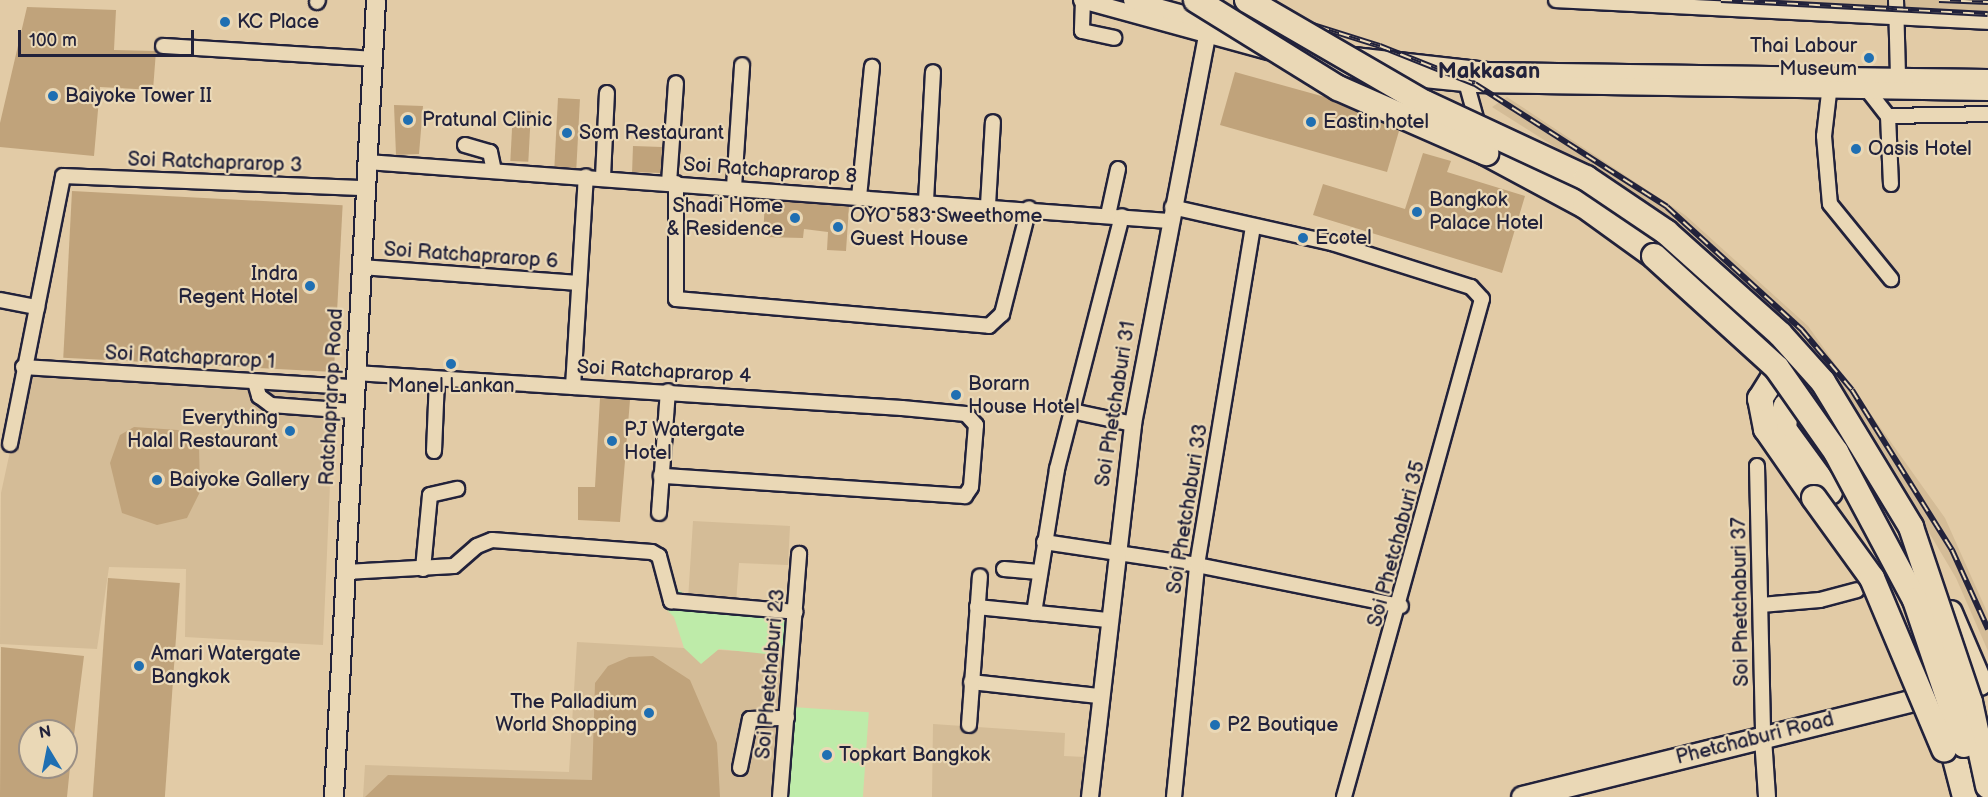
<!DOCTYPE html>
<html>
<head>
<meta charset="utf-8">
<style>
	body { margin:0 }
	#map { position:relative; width:1988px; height:797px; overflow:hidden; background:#e2cba6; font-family:"Balsamiq Sans",sans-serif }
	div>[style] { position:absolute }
	.built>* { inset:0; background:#d4bc97 }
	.green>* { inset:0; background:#beeba9; transform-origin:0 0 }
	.building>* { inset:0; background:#c0a37b; transform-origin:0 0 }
	.roads { filter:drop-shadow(2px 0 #22223b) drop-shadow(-2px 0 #22223b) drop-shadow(0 2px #22223b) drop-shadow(0 -2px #22223b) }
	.minor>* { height:14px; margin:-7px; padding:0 7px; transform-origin:7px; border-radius:7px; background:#ead8b6 }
	.tertiary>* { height:16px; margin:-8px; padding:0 8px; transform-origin:8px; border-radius:8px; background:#ead8b6 }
	.secondary>* { height:18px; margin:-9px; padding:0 9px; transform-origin:9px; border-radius:9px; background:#ead8b6 }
	.primary>* { height:21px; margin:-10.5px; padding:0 10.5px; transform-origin:10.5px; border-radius:10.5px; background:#ead8b6 }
	.motorway>* { height:24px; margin:-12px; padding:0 12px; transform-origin:12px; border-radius:12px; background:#ead8b6 }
	.rail>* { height:6px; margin-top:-3px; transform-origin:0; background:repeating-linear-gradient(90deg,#ead8b6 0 11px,#22223b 0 22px); box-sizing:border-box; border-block:2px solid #22223b }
	.bridges { filter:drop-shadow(2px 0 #22223b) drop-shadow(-2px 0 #22223b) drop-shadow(0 2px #22223b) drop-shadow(0 -2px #22223b) }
	.motorway-bridge>* { height:24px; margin:-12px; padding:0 12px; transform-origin:12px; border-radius:12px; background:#ead8b6 }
	.dots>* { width:16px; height:16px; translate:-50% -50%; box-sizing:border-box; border:3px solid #ead8b6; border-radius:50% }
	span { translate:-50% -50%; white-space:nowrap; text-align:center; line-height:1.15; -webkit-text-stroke:4.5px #ead8b6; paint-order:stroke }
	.poi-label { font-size:20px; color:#22223b }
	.left { translate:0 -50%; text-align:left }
	.right { translate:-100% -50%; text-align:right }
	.street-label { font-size:20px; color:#22223b }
	.quarter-label { font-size:22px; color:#22223b; font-weight:700 }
	.north { position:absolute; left:18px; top:719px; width:60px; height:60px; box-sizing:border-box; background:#ead8b6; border:2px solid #9a8f85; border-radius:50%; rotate:350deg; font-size:16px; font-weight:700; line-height:24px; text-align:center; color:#22223b }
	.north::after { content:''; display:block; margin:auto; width:21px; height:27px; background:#1f6fb2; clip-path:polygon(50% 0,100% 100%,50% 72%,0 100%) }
	.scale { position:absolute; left:18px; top:30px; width:176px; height:27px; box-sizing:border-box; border:3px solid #22223b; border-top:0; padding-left:8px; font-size:18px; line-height:21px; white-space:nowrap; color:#22223b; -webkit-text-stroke:4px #ead8b6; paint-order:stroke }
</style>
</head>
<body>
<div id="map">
	<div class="built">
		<div style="clip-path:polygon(1654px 0,1988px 0,1988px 16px)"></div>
		<div style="clip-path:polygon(1507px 97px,1685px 215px,1808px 326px,1945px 518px,1988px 614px,1988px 651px,1956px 578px,1876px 443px,1793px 335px,1587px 167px,1492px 107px)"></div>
		<div style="clip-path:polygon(27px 373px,334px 392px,323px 645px,185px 637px,186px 569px,109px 567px,97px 649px,0 644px,1px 493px)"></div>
		<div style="clip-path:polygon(693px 521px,790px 526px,788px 565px,739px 563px,736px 603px,688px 600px)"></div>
		<div style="clip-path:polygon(577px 642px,790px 654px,777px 797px,363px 797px,365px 765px,569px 772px)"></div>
		<div style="clip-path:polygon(933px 724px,1065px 733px,1064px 756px,1085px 757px,1081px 797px,932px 797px)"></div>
	</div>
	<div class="green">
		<div style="clip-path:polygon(679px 590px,690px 598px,781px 614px,789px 630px,787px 639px,781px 648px,766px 654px,719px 649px,701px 664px,684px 648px,674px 617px,664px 607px,666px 599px)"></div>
		<div style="left:793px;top:707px;width:76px;height:90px;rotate:4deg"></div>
	</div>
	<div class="building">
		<div style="clip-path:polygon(27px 7px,116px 10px,114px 50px,156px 51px,153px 90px,100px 87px,94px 156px,0 147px,0 123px)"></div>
		<div style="clip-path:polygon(1235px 72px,1325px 97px,1399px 131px,1387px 172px,1220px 125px)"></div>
		<div style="left:558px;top:98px;width:22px;height:69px;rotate:3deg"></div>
		<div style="clip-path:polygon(394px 105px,423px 106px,419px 154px,396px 155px)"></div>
		<div style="left:513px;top:110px;width:18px;height:51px;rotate:3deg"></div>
		<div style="left:633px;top:146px;width:29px;height:26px;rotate:2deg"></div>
		<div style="clip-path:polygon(1423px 153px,1451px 161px,1447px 172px,1525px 196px,1502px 273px,1313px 215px,1323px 184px,1405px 209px)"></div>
		<div style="left:72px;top:191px;width:271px;height:167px;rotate:3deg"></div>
		<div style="clip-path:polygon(765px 200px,849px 206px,846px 251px,827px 250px,828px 232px,804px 229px,803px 238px,763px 237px)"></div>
		<div style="clip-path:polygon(600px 398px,630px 400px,620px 522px,578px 520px,578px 487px,595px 487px)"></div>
		<div style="clip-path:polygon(134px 427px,178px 430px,199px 446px,200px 492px,187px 518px,157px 525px,122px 513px,110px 463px,120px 435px)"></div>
		<div style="left:108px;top:578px;width:72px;height:220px;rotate:4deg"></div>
		<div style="clip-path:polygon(1px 647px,84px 656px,72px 751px,66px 751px,66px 731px,30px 731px,30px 767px,70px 767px,67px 797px,0 797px)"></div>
		<div style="clip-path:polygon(653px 656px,690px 680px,717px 743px,720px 797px,365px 797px,388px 775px,592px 780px,595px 683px,608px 666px,629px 657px)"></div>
	</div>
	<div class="roads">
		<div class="minor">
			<div style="left:1083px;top:0;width:31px;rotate:92deg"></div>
			<div style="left:1082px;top:31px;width:33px;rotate:12deg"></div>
			<div style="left:1556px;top:0;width:433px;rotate:2.9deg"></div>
			<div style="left:1896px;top:0;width:77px;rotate:88.5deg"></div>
			<div style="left:317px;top:2px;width:2px;rotate:-63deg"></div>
			<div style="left:163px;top:46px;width:210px;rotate:3.5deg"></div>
			<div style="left:1464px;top:75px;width:56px;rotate:74.5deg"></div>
			<div style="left:1869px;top:92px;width:31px;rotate:52deg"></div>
			<div style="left:1888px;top:116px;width:68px;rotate:87.5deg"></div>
			<div style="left:1829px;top:93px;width:43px;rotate:96.6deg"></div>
			<div style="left:1824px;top:136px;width:68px;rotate:85deg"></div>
			<div style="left:1830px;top:204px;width:97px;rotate:50.9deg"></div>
			<div style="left:1888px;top:116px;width:100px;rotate:-1.1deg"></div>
			<div style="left:465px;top:145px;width:26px;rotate:16deg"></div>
			<div style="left:490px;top:152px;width:19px;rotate:78deg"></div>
			<div style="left:367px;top:162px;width:804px;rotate:4.21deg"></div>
			<div style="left:603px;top:177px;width:84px;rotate:-87.3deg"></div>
			<div style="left:669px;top:183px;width:100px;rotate:-86deg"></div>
			<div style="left:676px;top:183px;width:116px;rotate:90deg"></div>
			<div style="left:676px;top:299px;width:314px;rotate:4.9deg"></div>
			<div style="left:989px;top:326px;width:18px;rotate:-43deg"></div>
			<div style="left:1002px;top:314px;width:109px;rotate:-75.7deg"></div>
			<div style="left:734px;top:187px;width:122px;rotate:-86.2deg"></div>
			<div style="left:859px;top:197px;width:131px;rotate:-84.3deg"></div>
			<div style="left:926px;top:201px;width:129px;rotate:-86.9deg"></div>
			<div style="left:988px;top:205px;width:83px;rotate:-86.6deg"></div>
			<div style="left:1172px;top:207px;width:164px;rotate:12.7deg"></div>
			<div style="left:1332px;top:243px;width:146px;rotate:17.6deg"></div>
			<div style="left:1471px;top:287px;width:16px;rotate:47deg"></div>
			<div style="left:1482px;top:299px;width:517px;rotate:105.49deg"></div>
			<div style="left:1108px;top:215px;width:47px;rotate:-77.7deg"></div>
			<div style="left:361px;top:267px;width:218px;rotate:4.2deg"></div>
			<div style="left:0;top:300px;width:38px;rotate:11deg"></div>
			<div style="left:23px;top:367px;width:332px;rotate:3.5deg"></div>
			<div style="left:355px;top:373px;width:548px;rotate:3.66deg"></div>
			<div style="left:902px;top:408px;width:64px;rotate:5.4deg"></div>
			<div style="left:966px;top:414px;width:15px;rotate:48deg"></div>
			<div style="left:976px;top:425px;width:62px;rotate:94.6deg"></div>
			<div style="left:971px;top:487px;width:11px;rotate:124deg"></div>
			<div style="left:965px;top:496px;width:305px;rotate:-176.2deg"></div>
			<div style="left:255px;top:382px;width:15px;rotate:74deg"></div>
			<div style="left:259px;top:396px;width:15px;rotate:37deg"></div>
			<div style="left:271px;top:405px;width:82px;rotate:4.2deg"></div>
			<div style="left:573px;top:387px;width:211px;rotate:-86.5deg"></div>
			<div style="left:1072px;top:411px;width:62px;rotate:12deg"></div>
			<div style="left:10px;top:444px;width:273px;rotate:-78.8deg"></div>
			<div style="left:63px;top:176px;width:303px;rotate:2.3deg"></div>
			<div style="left:434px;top:451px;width:72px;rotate:-87.6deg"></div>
			<div style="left:1757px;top:466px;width:272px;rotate:88.7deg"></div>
			<div style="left:659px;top:513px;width:122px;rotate:-85.8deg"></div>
			<div style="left:1044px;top:542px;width:155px;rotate:8.5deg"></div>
			<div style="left:1197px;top:565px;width:208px;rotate:11.4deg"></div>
			<div style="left:423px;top:569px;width:74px;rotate:-84.6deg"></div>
			<div style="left:430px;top:495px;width:28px;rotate:-13deg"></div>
			<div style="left:1004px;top:569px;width:35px;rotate:5deg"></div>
			<div style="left:346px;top:572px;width:108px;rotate:-3.2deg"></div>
			<div style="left:454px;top:566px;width:30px;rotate:-41deg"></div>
			<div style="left:477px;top:546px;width:16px;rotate:-22deg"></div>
			<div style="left:492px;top:540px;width:160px;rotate:4.3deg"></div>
			<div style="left:652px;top:552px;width:8px;rotate:30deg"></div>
			<div style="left:659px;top:556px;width:47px;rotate:75.1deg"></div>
			<div style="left:671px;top:601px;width:125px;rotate:5deg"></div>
			<div style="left:1761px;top:605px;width:59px;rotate:-4.8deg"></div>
			<div style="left:1820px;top:600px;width:38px;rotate:-15deg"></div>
			<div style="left:977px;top:607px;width:131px;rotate:5.7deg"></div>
			<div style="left:1034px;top:613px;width:146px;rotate:-80.9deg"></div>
			<div style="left:1057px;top:469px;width:261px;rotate:-75.6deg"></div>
			<div style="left:971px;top:682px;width:128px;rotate:6.3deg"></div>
			<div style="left:969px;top:725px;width:149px;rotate:-85.8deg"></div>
			<div style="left:740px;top:768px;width:50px;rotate:-78.5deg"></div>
			<div style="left:750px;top:719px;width:37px;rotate:-2deg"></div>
			<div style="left:780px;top:797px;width:244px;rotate:-85.5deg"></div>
			<div style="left:1174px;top:797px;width:233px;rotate:-84.3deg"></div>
			<div style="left:1197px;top:565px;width:343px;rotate:-80.6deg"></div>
		</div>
		<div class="tertiary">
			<div style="left:1082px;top:0;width:194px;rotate:15.3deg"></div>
			<div style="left:1132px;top:0;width:102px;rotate:15.4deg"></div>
			<div style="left:1263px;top:35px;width:58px;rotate:12.8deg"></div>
			<div style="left:1354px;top:56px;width:134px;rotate:6.4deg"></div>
			<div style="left:1487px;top:71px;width:501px;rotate:0.8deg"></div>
			<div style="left:1300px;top:58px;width:76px;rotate:12.2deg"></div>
			<div style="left:1374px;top:74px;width:101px;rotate:5.7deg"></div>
			<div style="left:1475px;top:84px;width:513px;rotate:0.89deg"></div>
			<div style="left:1763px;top:738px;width:59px;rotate:86.1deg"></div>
			<div style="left:1090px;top:797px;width:375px;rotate:-83.4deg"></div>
			<div style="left:1133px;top:424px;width:405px;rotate:-79.2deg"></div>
		</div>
		<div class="secondary">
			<div style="left:334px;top:797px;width:798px;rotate:-86.98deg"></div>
		</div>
		<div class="primary">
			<div style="left:1522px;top:797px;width:429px;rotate:-13.9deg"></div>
		</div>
		<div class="motorway">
			<div style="left:1486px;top:153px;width:112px;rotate:28.2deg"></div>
			<div style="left:1585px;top:206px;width:85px;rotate:35.9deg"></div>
			<div style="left:1830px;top:492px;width:78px;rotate:-126.1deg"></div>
			<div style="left:1784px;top:429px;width:23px;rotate:-85deg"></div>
			<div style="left:1786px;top:406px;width:12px;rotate:-42deg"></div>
			<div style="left:1795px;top:398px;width:17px;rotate:-3deg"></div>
			<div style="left:1812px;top:397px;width:64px;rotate:59deg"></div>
			<div style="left:1814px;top:498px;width:84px;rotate:-124.8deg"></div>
			<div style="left:1766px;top:429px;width:31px;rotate:-101deg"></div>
			<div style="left:1760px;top:399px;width:25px;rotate:-58deg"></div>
			<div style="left:1773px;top:378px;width:16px;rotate:-30deg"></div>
			<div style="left:1787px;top:370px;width:32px;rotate:24deg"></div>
			<div style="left:1816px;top:383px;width:13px;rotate:51deg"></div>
			<div style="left:1950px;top:613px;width:76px;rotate:66.8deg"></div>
			<div style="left:1946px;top:724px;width:75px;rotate:75.4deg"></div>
		</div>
	</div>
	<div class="rail">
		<div style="left:1234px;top:0;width:153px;rotate:17.5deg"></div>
		<div style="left:1380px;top:46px;width:102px;rotate:21.8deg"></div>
		<div style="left:1475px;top:84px;width:228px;rotate:32.6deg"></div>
		<div style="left:1667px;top:207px;width:183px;rotate:42.3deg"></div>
		<div style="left:1802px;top:330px;width:78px;rotate:50.2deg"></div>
		<div style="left:1852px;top:390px;width:189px;rotate:58deg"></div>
		<div style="left:1952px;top:550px;width:87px;rotate:65.5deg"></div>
		<div style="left:1721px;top:0;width:267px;rotate:3deg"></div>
		<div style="left:1939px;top:0;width:49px;rotate:2.3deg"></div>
	</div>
	<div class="bridges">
		<div class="motorway-bridge">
			<div style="left:1196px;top:0;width:167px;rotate:31.8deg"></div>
			<div style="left:1338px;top:88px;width:162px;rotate:23.7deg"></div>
			<div style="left:1247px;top:0;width:206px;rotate:30.1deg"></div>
			<div style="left:1425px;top:103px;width:178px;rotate:25deg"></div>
			<div style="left:1586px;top:178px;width:97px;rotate:34deg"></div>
			<div style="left:1666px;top:232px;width:153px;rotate:41.8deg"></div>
			<div style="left:1780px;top:334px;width:64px;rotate:48.1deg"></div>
			<div style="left:1823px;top:382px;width:170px;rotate:58.7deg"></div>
			<div style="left:1911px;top:527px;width:185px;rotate:71.4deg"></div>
			<div style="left:1970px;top:702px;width:86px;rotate:77.9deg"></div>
			<div style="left:1654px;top:256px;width:166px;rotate:42.3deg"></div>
			<div style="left:1777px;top:368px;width:103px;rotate:54.9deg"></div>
			<div style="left:1836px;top:452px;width:168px;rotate:61.9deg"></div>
			<div style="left:1915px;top:600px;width:153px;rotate:71.3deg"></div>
			<div style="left:1814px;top:498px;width:99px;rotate:54.1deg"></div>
			<div style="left:1872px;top:578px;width:186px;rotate:67.2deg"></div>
		</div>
	</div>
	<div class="dots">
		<div style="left:225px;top:22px;background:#1f6fb2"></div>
		<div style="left:1869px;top:58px;background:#1f6fb2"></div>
		<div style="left:53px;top:96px;background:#1f6fb2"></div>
		<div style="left:408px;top:120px;background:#1f6fb2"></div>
		<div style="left:1311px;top:122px;background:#1f6fb2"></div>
		<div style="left:567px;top:133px;background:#1f6fb2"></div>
		<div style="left:1856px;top:149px;background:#1f6fb2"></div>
		<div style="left:1417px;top:212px;background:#1f6fb2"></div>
		<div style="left:795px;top:218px;background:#1f6fb2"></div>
		<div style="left:838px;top:227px;background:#1f6fb2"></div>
		<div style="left:1303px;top:238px;background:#1f6fb2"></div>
		<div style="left:310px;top:286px;background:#1f6fb2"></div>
		<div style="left:451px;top:364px;background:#1f6fb2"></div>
		<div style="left:956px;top:395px;background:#1f6fb2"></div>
		<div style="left:290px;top:431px;background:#1f6fb2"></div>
		<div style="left:612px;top:441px;background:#1f6fb2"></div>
		<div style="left:157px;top:480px;background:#1f6fb2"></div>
		<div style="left:139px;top:666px;background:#1f6fb2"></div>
		<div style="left:649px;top:713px;background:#1f6fb2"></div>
		<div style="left:1215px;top:725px;background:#1f6fb2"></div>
		<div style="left:827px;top:755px;background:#1f6fb2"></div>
	</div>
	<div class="poi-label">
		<span class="left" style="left:237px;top:22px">KC Place</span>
		<span class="right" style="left:1857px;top:58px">Thai Labour<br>Museum</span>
		<span class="left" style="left:65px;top:96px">Baiyoke Tower II</span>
		<span class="left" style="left:422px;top:120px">Pratunal Clinic</span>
		<span class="left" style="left:1323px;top:122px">Eastin hotel</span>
		<span class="left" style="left:579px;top:133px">Som Restaurant</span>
		<span class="left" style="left:1868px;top:149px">Oasis Hotel</span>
		<span class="left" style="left:1429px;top:212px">Bangkok<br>Palace Hotel</span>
		<span class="right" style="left:783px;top:218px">Shadi Home<br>&amp; Residence</span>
		<span class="left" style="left:850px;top:228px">OYO 583 Sweethome<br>Guest House</span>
		<span class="left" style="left:1315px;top:238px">Ecotel</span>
		<span class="right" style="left:298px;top:286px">Indra<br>Regent Hotel</span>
		<span class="left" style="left:968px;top:396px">Borarn<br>House Hotel</span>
		<span style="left:451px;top:386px">Manel Lankan</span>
		<span class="right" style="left:278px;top:430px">Everything<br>Halal Restaurant</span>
		<span class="left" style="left:624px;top:442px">PJ Watergate<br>Hotel</span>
		<span class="left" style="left:169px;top:480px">Baiyoke Gallery</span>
		<span class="left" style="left:151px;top:666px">Amari Watergate<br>Bangkok</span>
		<span class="right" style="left:637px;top:714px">The Palladium<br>World Shopping</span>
		<span class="left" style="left:1227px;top:725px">P2 Boutique</span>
		<span class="left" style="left:839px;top:755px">Topkart Bangkok</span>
	</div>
	<div class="street-label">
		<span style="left:215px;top:163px;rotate:2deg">Soi Ratchaprarop 3</span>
		<span style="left:770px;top:171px;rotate:4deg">Soi Ratchaprarop 8</span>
		<span style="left:471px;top:256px;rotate:4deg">Soi Ratchaprarop 6</span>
		<span style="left:190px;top:358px;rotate:3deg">Soi Ratchaprarop 1</span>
		<span style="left:664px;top:372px;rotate:3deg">Soi Ratchaprarop 4</span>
		<span style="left:332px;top:397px;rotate:-87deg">Ratchaprarop Road</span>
		<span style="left:1116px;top:404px;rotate:-81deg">Soi Phetchaburi 31</span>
		<span style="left:1188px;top:509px;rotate:-81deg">Soi Phetchaburi 33</span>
		<span style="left:1397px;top:544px;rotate:-75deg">Soi Phetchaburi 35</span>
		<span style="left:1741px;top:602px;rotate:-91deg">Soi Phetchaburi 37</span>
		<span style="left:771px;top:674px;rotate:-85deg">Soi Phetchaburi 23</span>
		<span style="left:1755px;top:739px;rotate:-14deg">Phetchaburi Road</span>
	</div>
	<div class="quarter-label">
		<span style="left:1489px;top:72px">Makkasan</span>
	</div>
	<div class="north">N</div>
	<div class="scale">100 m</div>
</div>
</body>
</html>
